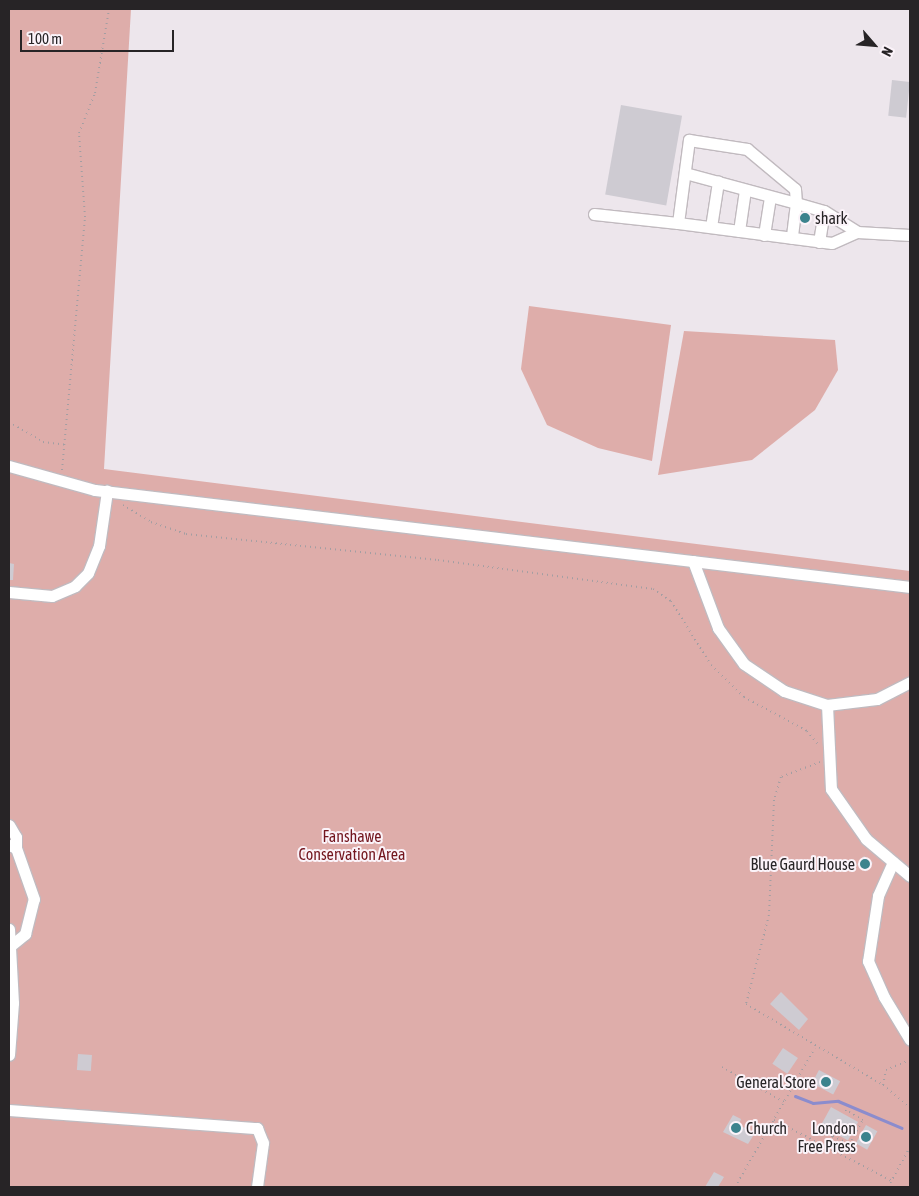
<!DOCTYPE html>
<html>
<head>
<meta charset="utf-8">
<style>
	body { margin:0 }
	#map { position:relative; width:919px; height:1196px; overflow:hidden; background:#ede6ec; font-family:"Asap Condensed",sans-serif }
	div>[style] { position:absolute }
	.green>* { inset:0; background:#deadaa }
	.stream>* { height:3px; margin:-1.5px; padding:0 1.5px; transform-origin:1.5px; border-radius:1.5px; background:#8b8ccd }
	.building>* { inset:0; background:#cecbd2; transform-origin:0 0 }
	.path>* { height:2px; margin-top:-1px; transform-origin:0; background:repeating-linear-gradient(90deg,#a39ea2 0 1px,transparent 0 5px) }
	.roads { filter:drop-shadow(1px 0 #c1babf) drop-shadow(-1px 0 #c1babf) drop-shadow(0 1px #c1babf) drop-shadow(0 -1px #c1babf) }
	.minor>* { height:11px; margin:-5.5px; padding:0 5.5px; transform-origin:5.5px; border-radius:5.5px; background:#fff }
	.dots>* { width:14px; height:14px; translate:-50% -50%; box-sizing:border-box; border:2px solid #fbf3f9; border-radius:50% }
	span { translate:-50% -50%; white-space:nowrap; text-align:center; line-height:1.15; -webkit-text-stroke:4px #fbf3f9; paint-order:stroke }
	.poi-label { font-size:16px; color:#272426 }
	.left { translate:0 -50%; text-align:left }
	.right { translate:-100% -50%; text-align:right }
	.park-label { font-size:16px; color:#73161e }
	.frame { position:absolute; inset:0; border:10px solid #272426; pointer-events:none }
	.north { position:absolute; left:849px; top:20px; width:50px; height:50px; -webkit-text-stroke:4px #fbf3f9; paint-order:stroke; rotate:117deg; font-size:14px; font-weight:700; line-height:20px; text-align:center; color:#272426 }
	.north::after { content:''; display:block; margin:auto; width:18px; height:22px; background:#272426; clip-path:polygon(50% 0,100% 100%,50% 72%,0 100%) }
	.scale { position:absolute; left:20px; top:30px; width:154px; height:22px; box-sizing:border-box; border:2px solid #272426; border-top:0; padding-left:6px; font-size:15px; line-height:18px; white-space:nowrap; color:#272426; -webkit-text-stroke:4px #fbf3f9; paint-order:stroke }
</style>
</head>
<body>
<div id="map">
	<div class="green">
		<div style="clip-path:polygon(9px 9px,131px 9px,104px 469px,910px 571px,910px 1187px,9px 1187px)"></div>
		<div style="clip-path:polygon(529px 306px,671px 325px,652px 461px,598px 448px,547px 425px,521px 369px)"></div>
		<div style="clip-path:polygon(684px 331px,835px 340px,838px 370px,815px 410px,752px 460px,658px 475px)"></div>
	</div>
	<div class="stream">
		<div style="left:795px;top:1096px;width:19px;rotate:21deg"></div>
		<div style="left:813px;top:1103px;width:25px;rotate:-5deg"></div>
		<div style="left:838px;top:1101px;width:69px;rotate:22.9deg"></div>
	</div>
	<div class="building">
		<div style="left:892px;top:80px;width:18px;height:36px;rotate:6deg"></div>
		<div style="left:621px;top:105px;width:62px;height:91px;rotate:10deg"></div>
		<div style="clip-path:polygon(9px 563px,14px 564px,13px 580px,9px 580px)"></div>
		<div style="left:864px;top:856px;width:11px;height:11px;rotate:38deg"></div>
		<div style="clip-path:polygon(781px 992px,808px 1019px,799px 1030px,770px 1004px)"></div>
		<div style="left:783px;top:1048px;width:18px;height:19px;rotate:34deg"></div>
		<div style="left:78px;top:1054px;width:14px;height:16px;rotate:4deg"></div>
		<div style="left:819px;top:1070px;width:24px;height:15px;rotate:28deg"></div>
		<div style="left:831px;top:1107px;width:31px;height:21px;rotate:29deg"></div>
		<div style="clip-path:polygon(733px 1115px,741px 1119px,739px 1125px,755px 1133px,748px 1144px,723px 1132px)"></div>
		<div style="left:866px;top:1125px;width:13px;height:21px;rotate:29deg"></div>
		<div style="clip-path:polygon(714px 1172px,724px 1177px,718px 1187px,705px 1187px)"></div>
	</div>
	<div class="path">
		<div style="left:9px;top:422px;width:39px;rotate:30deg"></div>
		<div style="left:43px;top:442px;width:23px;rotate:7deg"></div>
		<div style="left:62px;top:470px;width:254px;rotate:-84.8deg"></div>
		<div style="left:85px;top:217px;width:84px;rotate:-94.1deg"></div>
		<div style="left:79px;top:133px;width:43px;rotate:-68.2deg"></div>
		<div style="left:95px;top:93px;width:85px;rotate:-80.5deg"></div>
		<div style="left:123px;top:505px;width:33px;rotate:31deg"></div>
		<div style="left:151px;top:522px;width:37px;rotate:19deg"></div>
		<div style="left:186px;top:534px;width:253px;rotate:5.9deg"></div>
		<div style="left:438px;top:560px;width:217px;rotate:7.7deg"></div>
		<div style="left:653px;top:589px;width:22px;rotate:34deg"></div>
		<div style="left:671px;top:601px;width:75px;rotate:58deg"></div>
		<div style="left:711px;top:665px;width:46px;rotate:44.1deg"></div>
		<div style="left:744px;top:697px;width:72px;rotate:28.4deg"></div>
		<div style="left:807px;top:731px;width:17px;rotate:50deg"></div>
		<div style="left:820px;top:762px;width:42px;rotate:159deg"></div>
		<div style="left:781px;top:777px;width:24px;rotate:107deg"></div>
		<div style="left:774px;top:800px;width:115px;rotate:92.5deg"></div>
		<div style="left:769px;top:915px;width:92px;rotate:104.5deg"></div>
		<div style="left:746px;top:1004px;width:159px;rotate:30.6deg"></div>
		<div style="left:883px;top:1085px;width:35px;rotate:40deg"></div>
		<div style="left:722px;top:1067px;width:71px;rotate:29.4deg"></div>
		<div style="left:883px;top:1085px;width:15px;rotate:-79deg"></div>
		<div style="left:886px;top:1070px;width:26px;rotate:-23deg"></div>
		<div style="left:774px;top:1120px;width:133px;rotate:27.3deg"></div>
		<div style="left:833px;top:1136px;width:18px;rotate:27deg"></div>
		<div style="left:849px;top:1144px;width:28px;rotate:-60deg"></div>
		<div style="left:863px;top:1120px;width:20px;rotate:-150deg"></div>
		<div style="left:846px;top:1110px;width:4px;rotate:117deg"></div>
		<div style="left:827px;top:1146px;width:15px;rotate:-62deg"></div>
		<div style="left:735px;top:1187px;width:160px;rotate:-60.1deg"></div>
		<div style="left:888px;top:1187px;width:46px;rotate:-61.2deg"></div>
	</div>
	<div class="roads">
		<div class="minor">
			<div style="left:685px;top:173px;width:115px;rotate:15.1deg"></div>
			<div style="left:796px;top:203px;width:35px;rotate:97deg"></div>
			<div style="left:594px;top:214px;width:84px;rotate:6.1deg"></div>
			<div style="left:678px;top:223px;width:84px;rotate:-82.5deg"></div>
			<div style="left:689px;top:140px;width:59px;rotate:8.8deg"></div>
			<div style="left:747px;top:149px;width:62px;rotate:39.8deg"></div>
			<div style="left:795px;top:189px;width:14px;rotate:86deg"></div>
			<div style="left:796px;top:203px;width:29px;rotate:16deg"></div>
			<div style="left:824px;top:211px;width:39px;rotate:32deg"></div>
			<div style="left:678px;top:223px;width:155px;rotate:7.4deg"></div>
			<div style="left:832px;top:243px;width:27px;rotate:-24deg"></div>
			<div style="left:857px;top:232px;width:53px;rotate:3.2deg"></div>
			<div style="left:711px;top:227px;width:46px;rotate:-81.2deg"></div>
			<div style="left:739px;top:231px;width:41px;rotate:-81.7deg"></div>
			<div style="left:764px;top:235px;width:37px;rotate:-81deg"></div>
			<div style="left:819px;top:242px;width:31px;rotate:-81deg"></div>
			<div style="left:9px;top:466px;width:89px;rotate:15.6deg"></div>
			<div style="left:95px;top:490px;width:821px;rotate:6.79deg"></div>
			<div style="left:693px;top:561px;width:72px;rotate:69.5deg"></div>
			<div style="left:718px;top:628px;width:44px;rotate:54.2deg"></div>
			<div style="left:744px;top:664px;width:48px;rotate:34deg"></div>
			<div style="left:784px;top:691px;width:45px;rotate:18deg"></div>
			<div style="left:827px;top:705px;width:50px;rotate:-6.8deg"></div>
			<div style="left:877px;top:699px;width:37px;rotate:-27deg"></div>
			<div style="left:9px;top:592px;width:43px;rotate:5.3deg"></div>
			<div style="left:52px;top:596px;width:25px;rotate:-23deg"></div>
			<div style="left:75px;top:586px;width:18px;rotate:-45deg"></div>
			<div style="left:88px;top:573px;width:29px;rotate:-68deg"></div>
			<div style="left:99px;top:546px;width:56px;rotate:-81.7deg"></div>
			<div style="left:827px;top:705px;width:84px;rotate:87.3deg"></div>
			<div style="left:831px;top:789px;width:61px;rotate:55deg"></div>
			<div style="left:866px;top:839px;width:57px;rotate:40.1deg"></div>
			<div style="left:9px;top:825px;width:14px;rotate:60deg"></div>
			<div style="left:16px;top:837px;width:11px;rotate:90deg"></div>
			<div style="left:16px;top:848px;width:8px;rotate:-157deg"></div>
			<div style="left:893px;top:862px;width:37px;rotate:114deg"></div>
			<div style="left:878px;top:896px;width:66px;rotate:98.7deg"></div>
			<div style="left:868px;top:961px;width:39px;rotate:66deg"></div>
			<div style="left:884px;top:997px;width:50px;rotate:58.8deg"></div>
			<div style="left:9px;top:929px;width:74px;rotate:86.9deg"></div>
			<div style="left:13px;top:1003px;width:52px;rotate:94.4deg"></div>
			<div style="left:9px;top:947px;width:21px;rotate:-39deg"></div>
			<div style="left:25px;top:934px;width:36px;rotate:-76deg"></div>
			<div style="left:34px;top:899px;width:54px;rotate:-109.4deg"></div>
			<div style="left:9px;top:1110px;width:249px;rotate:4.2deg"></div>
			<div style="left:257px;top:1128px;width:16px;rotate:68deg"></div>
			<div style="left:263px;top:1143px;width:44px;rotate:97.8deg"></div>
		</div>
	</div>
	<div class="dots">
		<div style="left:805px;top:218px;background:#3c838d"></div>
		<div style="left:865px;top:864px;background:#3c838d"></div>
		<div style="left:826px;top:1082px;background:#3c838d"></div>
		<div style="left:736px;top:1128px;background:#3c838d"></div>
		<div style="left:866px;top:1137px;background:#3c838d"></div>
	</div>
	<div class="poi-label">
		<span class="left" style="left:815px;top:218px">shark</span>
		<span class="right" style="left:855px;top:864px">Blue Gaurd House</span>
		<span class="right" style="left:816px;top:1082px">General Store</span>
		<span class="left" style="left:746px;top:1128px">Church</span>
		<span class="right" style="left:856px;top:1137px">London<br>Free Press</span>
	</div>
	<div class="park-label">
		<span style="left:352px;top:845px">Fanshawe<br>Conservation Area</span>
	</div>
	<div class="frame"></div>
	<div class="north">N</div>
	<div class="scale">100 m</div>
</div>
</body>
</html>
